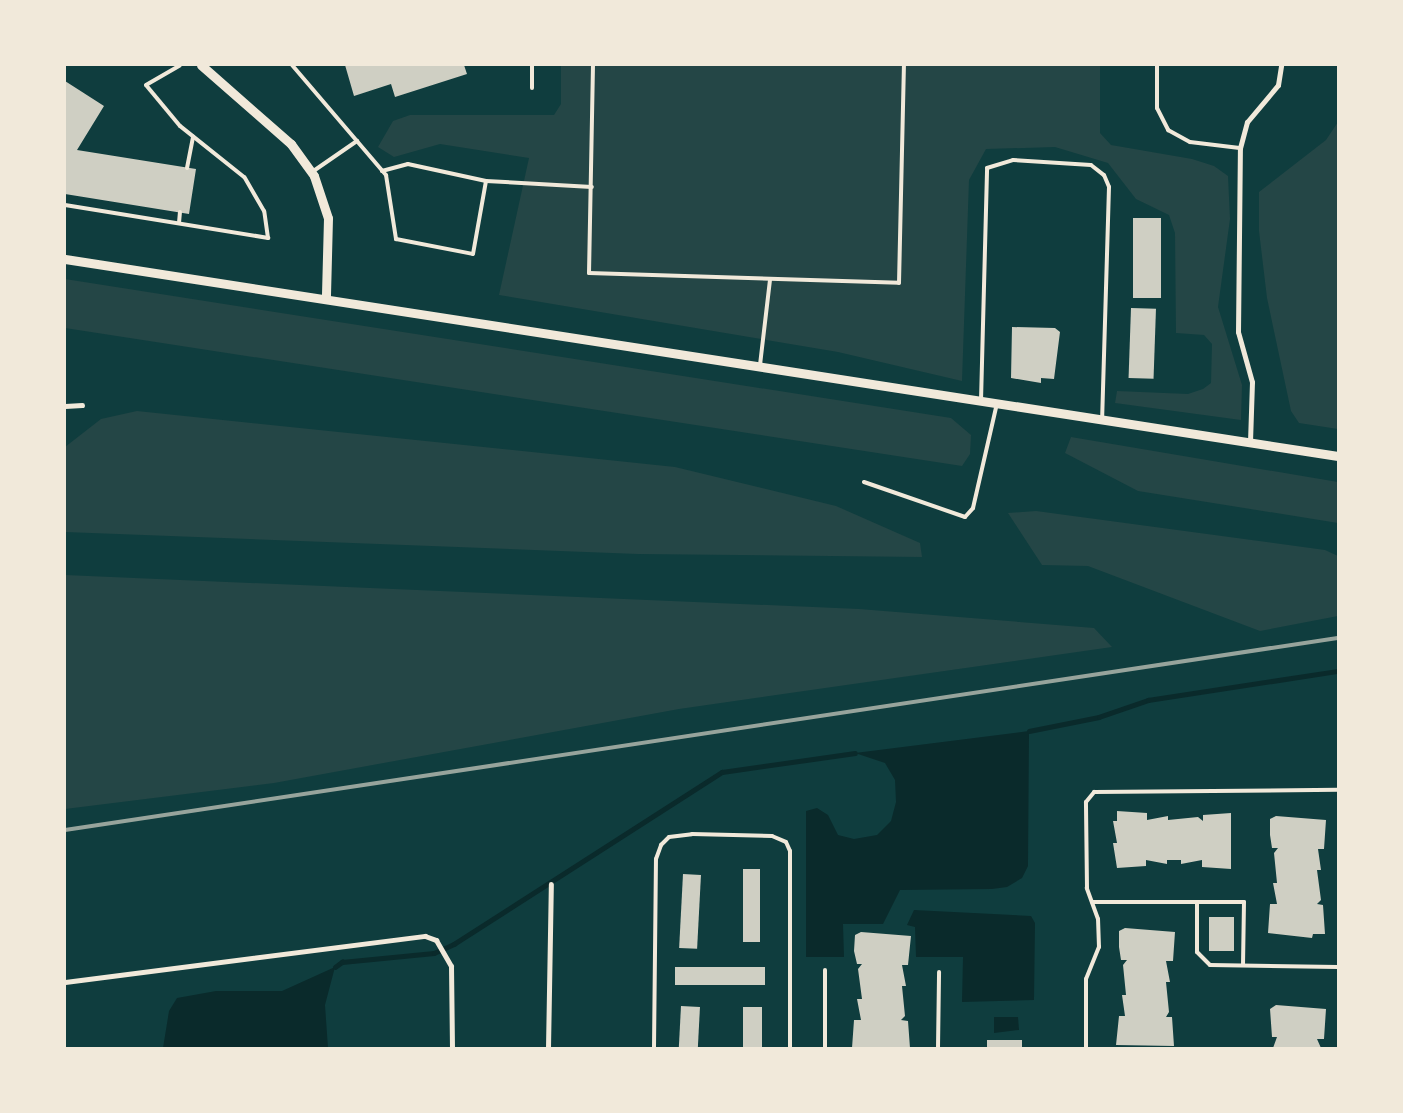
<!DOCTYPE html>
<html>
<head>
<meta charset="utf-8">
<style>
	body { margin:0 }
	#map { position:relative; width:1403px; height:1113px; overflow:hidden; background:#0f3d3e; font-family:Poppins,sans-serif }
	div>[style] { position:absolute }
	.green>* { inset:0; background:#244646 }
	.water>* { inset:0; background:#0a2a2b }
	.stream>* { height:4.5px; margin:-2.25px; padding:0 2.25px; transform-origin:2.25px; border-radius:2.25px; background:#0a2a2b }
	.building>* { inset:0; background:#cfcfc3; transform-origin:0 0 }
	.service>* { height:4px; margin:-2px; padding:0 2px; transform-origin:2px; border-radius:2px; background:#f1e9da }
	.minor>* { height:5px; margin:-2.5px; padding:0 2.5px; transform-origin:2.5px; border-radius:2.5px; background:#f1e9da }
	.tertiary>* { height:9px; margin:-4.5px; padding:0 4.5px; transform-origin:4.5px; border-radius:4.5px; background:#f1e9da }
	.rail>* { height:4px; margin:-2px; padding:0 2px; transform-origin:2px; border-radius:2px; background:#97a49c }
	span { translate:-50% -50%; white-space:nowrap; text-align:center; line-height:1.15; -webkit-text-stroke:4px #f1e9da; paint-order:stroke }
	.frame { position:absolute; inset:0; border:66px solid #f1e9da; pointer-events:none }
</style>
</head>
<body>
<div id="map">
	<div class="green">
		<div style="clip-path:polygon(561px 65px,1100px 65px,1100px 133px,1111px 145px,1192px 159px,1214px 166px,1228px 176px,1230px 219px,1218px 307px,1242px 385px,1241px 420px,1115px 403px,1117px 391px,1188px 394px,1203px 389px,1211px 383px,1212px 344px,1204px 335px,1176px 333px,1175px 233px,1169px 215px,1136px 199px,1108px 163px,1055px 147px,986px 149px,969px 180px,962px 381px,838px 352px,499px 295px,529px 158px,440px 144px,394px 157px,378px 147px,393px 121px,410px 115px,554px 115px,561px 104px)"></div>
		<div style="clip-path:polygon(1338px 122px,1338px 429px,1299px 423px,1291px 411px,1267px 298px,1259px 231px,1259px 192px,1326px 140px)"></div>
		<div style="clip-path:polygon(65px 279px,951px 418px,971px 435px,970px 454px,962px 466px,65px 328px)"></div>
		<div style="clip-path:polygon(137px 411px,675px 467px,836px 506px,920px 543px,922px 557px,638px 554px,65px 532px,65px 447px,101px 419px)"></div>
		<div style="clip-path:polygon(1071px 437px,1338px 482px,1338px 523px,1138px 491px,1065px 453px)"></div>
		<div style="clip-path:polygon(1036px 511px,1325px 550px,1338px 556px,1338px 616px,1260px 631px,1088px 566px,1042px 565px,1008px 513px)"></div>
		<div style="clip-path:polygon(65px 575px,859px 609px,1094px 628px,1112px 647px,679px 709px,274px 783px,65px 809px)"></div>
	</div>
	<div class="water">
		<div style="clip-path:polygon(1029px 731px,1028px 866px,1022px 878px,1007px 887px,992px 889px,900px 890px,883px 924px,843px 924px,844px 957px,806px 957px,806px 811px,817px 808px,828px 815px,838px 835px,854px 839px,877px 835px,891px 821px,896px 802px,895px 780px,885px 763px,855px 753px)"></div>
		<div style="clip-path:polygon(914px 910px,1031px 916px,1035px 923px,1034px 1000px,962px 1002px,963px 957px,916px 957px,915px 927px,907px 925px)"></div>
		<div style="clip-path:polygon(335px 967px,325px 1005px,328px 1048px,163px 1048px,169px 1011px,177px 998px,216px 991px,282px 991px)"></div>
		<div style="clip-path:polygon(994px 1017px,1018px 1017px,1019px 1030px,994px 1033px)"></div>
	</div>
	<div class="stream">
		<div style="left:1029px;top:731px;width:71px;rotate:-11.3deg"></div>
		<div style="left:1099px;top:717px;width:52px;rotate:-19.1deg"></div>
		<div style="left:1148px;top:700px;width:192px;rotate:-8.7deg"></div>
		<div style="left:335px;top:967px;width:9px;rotate:-36deg"></div>
		<div style="left:342px;top:962px;width:92px;rotate:-5.6deg"></div>
		<div style="left:434px;top:953px;width:22px;rotate:-24deg"></div>
		<div style="left:454px;top:944px;width:318px;rotate:-32.7deg"></div>
		<div style="left:722px;top:772px;width:134px;rotate:-8.1deg"></div>
	</div>
	<div class="building">
		<div style="clip-path:polygon(345px 65px,464px 65px,467px 74px,395px 97px,391px 84px,354px 96px)"></div>
		<div style="clip-path:polygon(65px 81px,104px 106px,77px 150px,196px 169px,189px 214px,65px 194px)"></div>
		<div style="left:1133px;top:218px;width:28px;height:80px"></div>
		<div style="left:1131px;top:308px;width:25px;height:70px;rotate:2deg"></div>
		<div style="clip-path:polygon(1012px 327px,1055px 328px,1060px 332px,1054px 379px,1041px 378px,1041px 383px,1011px 378px)"></div>
		<div style="clip-path:polygon(1117px 811px,1147px 813px,1147px 820px,1168px 816px,1168px 820px,1198px 817px,1203px 821px,1203px 815px,1231px 813px,1231px 869px,1202px 867px,1202px 860px,1181px 864px,1181px 860px,1167px 860px,1167px 864px,1146px 860px,1146px 866px,1117px 868px,1113px 843px,1117px 843px,1113px 821px,1117px 821px)"></div>
		<div style="clip-path:polygon(1276px 816px,1326px 820px,1324px 849px,1318px 849px,1321px 870px,1317px 870px,1321px 900px,1317px 904px,1323px 905px,1325px 934px,1313px 934px,1312px 938px,1268px 933px,1270px 904px,1277px 904px,1273px 883px,1277px 883px,1274px 853px,1278px 848px,1272px 848px,1270px 835px,1270px 819px)"></div>
		<div style="left:743px;top:869px;width:17px;height:73px"></div>
		<div style="left:683px;top:874px;width:18px;height:74px;rotate:3deg"></div>
		<div style="left:1209px;top:917px;width:25px;height:34px"></div>
		<div style="clip-path:polygon(1125px 928px,1175px 932px,1173px 961px,1166px 961px,1170px 982px,1166px 982px,1169px 1012px,1166px 1017px,1172px 1017px,1174px 1046px,1116px 1045px,1119px 1016px,1125px 1016px,1122px 995px,1126px 995px,1123px 965px,1127px 960px,1121px 960px,1119px 947px,1119px 931px)"></div>
		<div style="clip-path:polygon(861px 932px,911px 936px,908px 965px,902px 965px,906px 986px,902px 986px,905px 1016px,901px 1020px,908px 1021px,910px 1048px,852px 1048px,854px 1020px,861px 1020px,857px 999px,862px 999px,858px 969px,862px 964px,857px 964px,854px 951px,855px 935px)"></div>
		<div style="left:675px;top:967px;width:90px;height:18px"></div>
		<div style="clip-path:polygon(1276px 1005px,1326px 1009px,1324px 1039px,1317px 1039px,1321px 1048px,1273px 1048px,1277px 1037px,1272px 1037px,1270px 1009px)"></div>
		<div style="left:681px;top:1006px;width:19px;height:42px;rotate:3deg"></div>
		<div style="left:743px;top:1007px;width:19px;height:41px"></div>
		<div style="left:987px;top:1040px;width:35px;height:8px"></div>
	</div>
	<div class="service">
		<div style="left:292px;top:65px;width:145px;rotate:49.5deg"></div>
		<div style="left:386px;top:175px;width:65px;rotate:81.1deg"></div>
		<div style="left:396px;top:239px;width:78px;rotate:11deg"></div>
		<div style="left:473px;top:254px;width:74px;rotate:-79.9deg"></div>
		<div style="left:486px;top:181px;width:80px;rotate:-167.7deg"></div>
		<div style="left:408px;top:164px;width:27px;rotate:165deg"></div>
		<div style="left:593px;top:65px;width:208px;rotate:91.1deg"></div>
		<div style="left:589px;top:273px;width:310px;rotate:1.8deg"></div>
		<div style="left:899px;top:283px;width:218px;rotate:-88.7deg"></div>
		<div style="left:1157px;top:65px;width:43px;rotate:90deg"></div>
		<div style="left:1157px;top:108px;width:25px;rotate:63deg"></div>
		<div style="left:1168px;top:130px;width:25px;rotate:29deg"></div>
		<div style="left:1190px;top:142px;width:50px;rotate:6.8deg"></div>
		<div style="left:532px;top:88px;width:23px;rotate:-90deg"></div>
		<div style="left:187px;top:168px;width:32px;rotate:-79deg"></div>
		<div style="left:312px;top:172px;width:55px;rotate:-34.6deg"></div>
		<div style="left:486px;top:181px;width:106px;rotate:3.2deg"></div>
		<div style="left:65px;top:205px;width:206px;rotate:9.2deg"></div>
		<div style="left:268px;top:238px;width:27px;rotate:-98deg"></div>
		<div style="left:264px;top:211px;width:39px;rotate:-120deg"></div>
		<div style="left:244px;top:177px;width:82px;rotate:-141.4deg"></div>
		<div style="left:180px;top:126px;width:53px;rotate:-129.7deg"></div>
		<div style="left:146px;top:85px;width:39px;rotate:-30deg"></div>
		<div style="left:179px;top:223px;width:11px;rotate:-85deg"></div>
		<div style="left:760px;top:365px;width:86px;rotate:-83.3deg"></div>
		<div style="left:981px;top:401px;width:233px;rotate:-88.5deg"></div>
		<div style="left:987px;top:168px;width:27px;rotate:-17deg"></div>
		<div style="left:1013px;top:160px;width:78px;rotate:3.7deg"></div>
		<div style="left:1091px;top:165px;width:16px;rotate:38deg"></div>
		<div style="left:1104px;top:175px;width:13px;rotate:67deg"></div>
		<div style="left:1109px;top:187px;width:232px;rotate:91.7deg"></div>
		<div style="left:864px;top:482px;width:107px;rotate:19.1deg"></div>
		<div style="left:965px;top:517px;width:12px;rotate:-48deg"></div>
		<div style="left:973px;top:508px;width:108px;rotate:-77.1deg"></div>
		<div style="left:1092px;top:902px;width:152px"></div>
		<div style="left:1244px;top:902px;width:63px;rotate:90.9deg"></div>
		<div style="left:1197px;top:903px;width:49px;rotate:90deg"></div>
		<div style="left:1197px;top:952px;width:18px;rotate:45deg"></div>
		<div style="left:1210px;top:965px;width:128px;rotate:0.9deg"></div>
		<div style="left:825px;top:970px;width:78px;rotate:90deg"></div>
		<div style="left:654px;top:1048px;width:189px;rotate:-89.4deg"></div>
		<div style="left:656px;top:859px;width:15px;rotate:-70deg"></div>
		<div style="left:661px;top:845px;width:11px;rotate:-45deg"></div>
		<div style="left:669px;top:837px;width:23px;rotate:-7deg"></div>
		<div style="left:692px;top:834px;width:80px;rotate:1.4deg"></div>
		<div style="left:772px;top:836px;width:15px;rotate:23deg"></div>
		<div style="left:786px;top:842px;width:10px;rotate:66deg"></div>
		<div style="left:790px;top:851px;width:197px;rotate:90deg"></div>
		<div style="left:938px;top:1048px;width:76px;rotate:-89.2deg"></div>
		<div style="left:1086px;top:1048px;width:69px;rotate:-90deg"></div>
		<div style="left:1086px;top:979px;width:35px;rotate:-68deg"></div>
		<div style="left:1099px;top:947px;width:28px;rotate:-92deg"></div>
		<div style="left:1098px;top:919px;width:33px;rotate:-110deg"></div>
		<div style="left:1087px;top:888px;width:86px;rotate:-90.7deg"></div>
		<div style="left:1086px;top:802px;width:13px;rotate:-51deg"></div>
		<div style="left:1094px;top:792px;width:244px;rotate:-0.5deg"></div>
	</div>
	<div class="minor">
		<div style="left:65px;top:406px;width:17px;rotate:-3deg"></div>
		<div style="left:1250px;top:442px;width:60px;rotate:-88.1deg"></div>
		<div style="left:1252px;top:382px;width:52px;rotate:-105.6deg"></div>
		<div style="left:1238px;top:332px;width:184px;rotate:-89.4deg"></div>
		<div style="left:1240px;top:148px;width:27px;rotate:-75deg"></div>
		<div style="left:1247px;top:122px;width:48px;rotate:-50deg"></div>
		<div style="left:1278px;top:85px;width:20px;rotate:-81deg"></div>
		<div style="left:65px;top:982px;width:363px;rotate:-7.3deg"></div>
		<div style="left:425px;top:936px;width:12px;rotate:20deg"></div>
		<div style="left:436px;top:940px;width:30px;rotate:60deg"></div>
		<div style="left:451px;top:966px;width:82px;rotate:89.3deg"></div>
		<div style="left:548px;top:1048px;width:164px;rotate:-89deg"></div>
	</div>
	<div class="tertiary">
		<div style="left:201px;top:65px;width:120px;rotate:41.3deg"></div>
		<div style="left:291px;top:144px;width:39px;rotate:54deg"></div>
		<div style="left:314px;top:176px;width:44px;rotate:71.6deg"></div>
		<div style="left:328px;top:218px;width:79px;rotate:91.5deg"></div>
		<div style="left:65px;top:259px;width:1288px;rotate:8.8deg"></div>
	</div>
	<div class="rail">
		<div style="left:65px;top:830px;width:1287px;rotate:-8.58deg"></div>
	</div>
	<div class="frame"></div>
</div>
</body>
</html>
